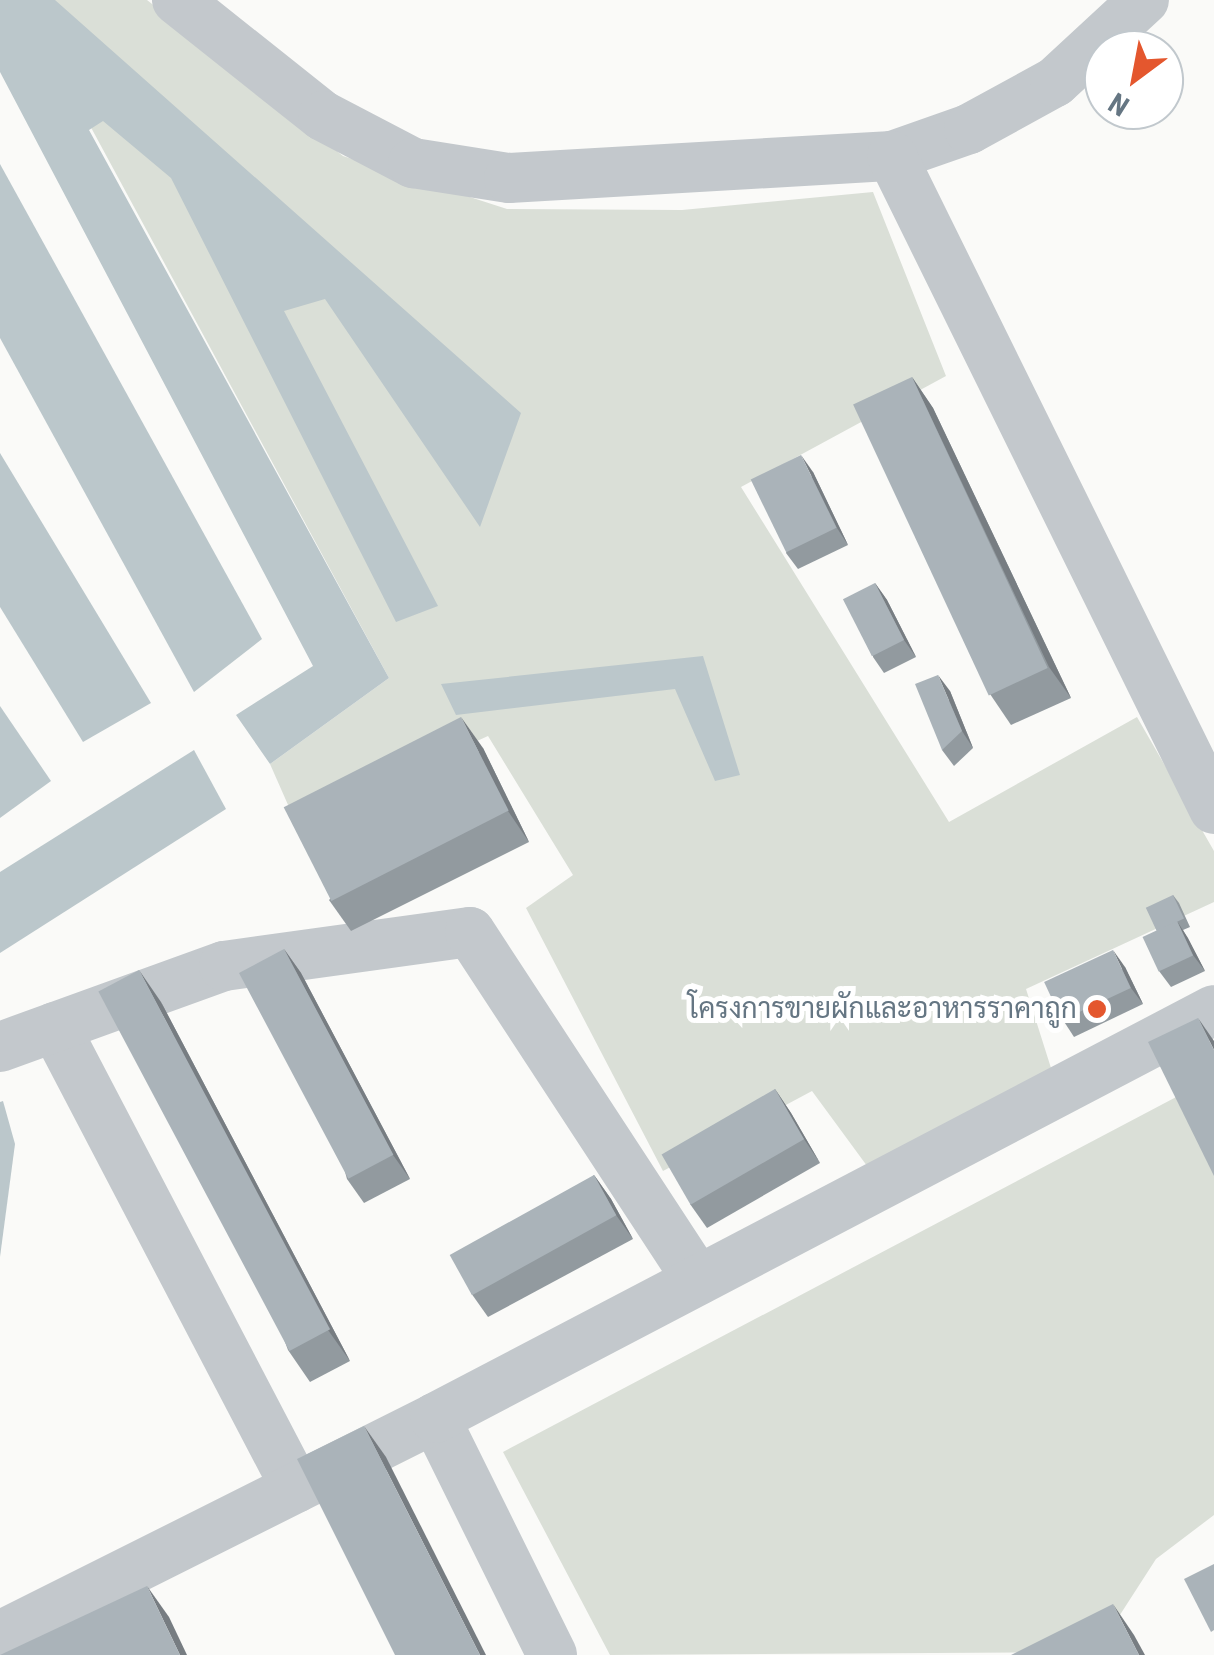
<!DOCTYPE html>
<html>
<head>
<meta charset="utf-8">
<style>
	body { margin:0 }
	#map { position:relative; width:1214px; height:1655px; overflow:hidden; background:#fafaf8; font-family:"Roboto Condensed",Sarabun,sans-serif }
	div>[style] { position:absolute }
	.green>* { inset:0; background:#dadfd7 }
	.water>* { inset:0; background:#bbc7cb }
	.minor>* { height:50px; margin:-25px; padding:0 25px; transform-origin:25px; border-radius:25px; background:#c3c8cc }
	.wall>* { inset:0; background:#929a9f }
	.shaded-wall>* { inset:0; background:#777d82 }
	.building>* { inset:0; background:#aab3b9; transform-origin:0 0 }
	.dots>* { width:28px; height:28px; translate:-50% -50%; box-sizing:border-box; border:5px solid #fff; border-radius:50% }
	span { translate:-50% -50%; white-space:nowrap; text-align:center; line-height:1.15; -webkit-text-stroke:10px #fff; paint-order:stroke }
	.poi-label { font-size:28px; color:#657683 }
	.right { translate:-100% -50%; text-align:right }
	.north { position:absolute; left:1084px; top:30px; width:100px; height:100px; box-sizing:border-box; background:#fff; border:2px solid #c1c8cd; border-radius:50%; rotate:212deg; font-size:28px; font-weight:700; line-height:40px; text-align:center; color:#657683 }
	.north::after { content:''; display:block; margin:auto; width:35px; height:45px; background:#e4572e; clip-path:polygon(50% 0,100% 100%,50% 72%,0 100%) }
</style>
</head>
<body>
<div id="map">
	<div class="green">
		<div style="clip-path:polygon(22px 0,147px 0,343px 156px,507px 209px,682px 210px,873px 192px,946px 376px,741px 487px,949px 822px,1137px 717px,1214px 851px,1214px 902px,1026px 989px,1051px 1068px,870px 1170px,812px 1091px,663px 1171px,526px 908px,573px 875px,488px 736px,296px 823px,270px 764px,389px 678px)"></div>
		<div style="clip-path:polygon(1180px 1095px,1214px 1163px,1214px 1515px,1156px 1559px,1096px 1652px,610px 1655px,503px 1452px)"></div>
	</div>
	<div class="water">
		<div style="clip-path:polygon(0 0,55px 0,521px 413px,480px 527px,325px 299px,284px 311px,438px 606px,396px 622px,171px 178px,103px 121px,89px 130px,389px 678px,270px 764px,236px 715px,313px 666px,0 72px)"></div>
		<div style="clip-path:polygon(0 164px,262px 639px,194px 692px,0 338px)"></div>
		<div style="clip-path:polygon(0 453px,151px 703px,83px 742px,0 607px)"></div>
		<div style="clip-path:polygon(703px 656px,740px 775px,715px 781px,675px 689px,456px 715px,441px 684px)"></div>
		<div style="clip-path:polygon(0 706px,51px 781px,0 818px)"></div>
		<div style="clip-path:polygon(194px 750px,226px 809px,0 953px,0 872px)"></div>
		<div style="clip-path:polygon(3px 1101px,15px 1144px,0 1257px,0 1102px)"></div>
	</div>
	<div class="minor">
		<div style="left:177px;top:0;width:186px;rotate:38.5deg"></div>
		<div style="left:323px;top:116px;width:102px;rotate:27.6deg"></div>
		<div style="left:413px;top:163px;width:97px;rotate:8.9deg"></div>
		<div style="left:509px;top:178px;width:384px;rotate:-3.3deg"></div>
		<div style="left:892px;top:156px;width:82px;rotate:-19.3deg"></div>
		<div style="left:969px;top:129px;width:98px;rotate:-28.7deg"></div>
		<div style="left:1055px;top:82px;width:121px;rotate:-42.7deg"></div>
		<div style="left:892px;top:156px;width:728px;rotate:63.75deg"></div>
		<div style="left:55px;top:1027px;width:520px;rotate:62.4deg"></div>
		<div style="left:0;top:1047px;width:238px;rotate:-19.9deg"></div>
		<div style="left:224px;top:966px;width:248px;rotate:-7.9deg"></div>
		<div style="left:470px;top:932px;width:416px;rotate:56.8deg"></div>
		<div style="left:435px;top:1418px;width:264px;rotate:63.7deg"></div>
		<div style="left:0;top:1636px;width:487px;rotate:-26.6deg"></div>
		<div style="left:435px;top:1418px;width:879px;rotate:-27.64deg"></div>
	</div>
	<div class="wall">
		<div style="clip-path:polygon(912px 377px,933px 408px,1071px 698px,1011px 725px,990px 694px)"></div>
		<div style="clip-path:polygon(813px 472px,848px 545px,798px 569px,786px 553px)"></div>
		<div style="clip-path:polygon(875px 583px,887px 600px,916px 657px,884px 673px,873px 657px)"></div>
		<div style="clip-path:polygon(950px 691px,973px 748px,954px 766px,942px 750px)"></div>
		<div style="clip-path:polygon(483px 748px,529px 842px,351px 931px,329px 900px)"></div>
		<div style="clip-path:polygon(1173px 895px,1179px 903px,1190px 927px,1183px 930px,1205px 971px,1171px 987px,1159px 971px)"></div>
		<div style="clip-path:polygon(284px 949px,301px 973px,410px 1179px,364px 1203px,347px 1179px)"></div>
		<div style="clip-path:polygon(1125px 967px,1143px 1004px,1074px 1037px,1063px 1020px)"></div>
		<div style="clip-path:polygon(161px 1002px,350px 1361px,310px 1382px,288px 1350px)"></div>
		<div style="clip-path:polygon(775px 1089px,791px 1113px,820px 1163px,707px 1228px,690px 1204px)"></div>
		<div style="clip-path:polygon(594px 1175px,611px 1199px,633px 1239px,488px 1317px,471px 1293px)"></div>
	</div>
	<div class="shaded-wall">
		<div style="clip-path:polygon(912px 377px,933px 408px,1071px 698px,1049px 667px)"></div>
		<div style="clip-path:polygon(801px 455px,813px 472px,848px 545px,837px 528px)"></div>
		<div style="clip-path:polygon(875px 583px,887px 600px,916px 657px,904px 640px)"></div>
		<div style="clip-path:polygon(938px 675px,950px 691px,973px 748px,962px 731px)"></div>
		<div style="clip-path:polygon(461px 717px,483px 748px,529px 842px,508px 811px)"></div>
		<div style="clip-path:polygon(1177px 921px,1188px 938px,1205px 971px,1193px 955px)"></div>
		<div style="clip-path:polygon(284px 949px,301px 973px,410px 1179px,393px 1155px)"></div>
		<div style="clip-path:polygon(1113px 950px,1125px 967px,1143px 1004px,1131px 988px)"></div>
		<div style="clip-path:polygon(139px 970px,161px 1002px,350px 1361px,328px 1330px)"></div>
		<div style="clip-path:polygon(1198px 1018px,1214px 1041px,1214px 1050px)"></div>
		<div style="clip-path:polygon(775px 1089px,791px 1113px,820px 1163px,804px 1139px)"></div>
		<div style="clip-path:polygon(594px 1175px,611px 1199px,633px 1239px,616px 1215px)"></div>
		<div style="clip-path:polygon(364px 1426px,386px 1457px,486px 1655px,480px 1655px)"></div>
		<div style="clip-path:polygon(147px 1586px,169px 1617px,187px 1655px,180px 1655px)"></div>
		<div style="clip-path:polygon(1113px 1604px,1134px 1635px,1145px 1655px,1139px 1655px)"></div>
	</div>
	<div class="building">
		<div style="left:912px;top:377px;width:321px;height:65px;rotate:65deg"></div>
		<div style="left:801px;top:455px;width:81px;height:56px;rotate:64deg"></div>
		<div style="left:875px;top:583px;width:64px;height:36px;rotate:63deg"></div>
		<div style="clip-path:polygon(938px 675px,962px 731px,942px 750px,915px 684px)"></div>
		<div style="left:461px;top:717px;width:105px;height:199px;rotate:63deg"></div>
		<div style="left:1173px;top:895px;width:26px;height:30px;rotate:65deg"></div>
		<div style="left:1177px;top:921px;width:38px;height:38px;rotate:65deg"></div>
		<div style="left:284px;top:949px;width:233px;height:51px;rotate:62deg"></div>
		<div style="left:1113px;top:950px;width:42px;height:76px;rotate:65deg"></div>
		<div style="left:139px;top:970px;width:407px;height:46px;rotate:62deg"></div>
		<div style="clip-path:polygon(1198px 1018px,1214px 1050px,1214px 1176px,1148px 1042px)"></div>
		<div style="left:775px;top:1089px;width:58px;height:131px;rotate:60deg"></div>
		<div style="left:594px;top:1175px;width:46px;height:165px;rotate:61deg"></div>
		<div style="clip-path:polygon(364px 1426px,480px 1655px,395px 1655px,297px 1459px)"></div>
		<div style="clip-path:polygon(1214px 1564px,1214px 1630px,1211px 1632px,1184px 1579px)"></div>
		<div style="clip-path:polygon(147px 1586px,180px 1655px,0 1655px)"></div>
		<div style="clip-path:polygon(1113px 1604px,1139px 1655px,1011px 1655px)"></div>
	</div>
	<div class="dots">
		<div style="left:1097px;top:1009px;background:#e4572e"></div>
	</div>
	<div class="poi-label">
		<span class="right" style="left:1077px;top:1009px">โครงการขายผักและอาหารราคาถูก</span>
	</div>
	<div class="north">N</div>
</div>
</body>
</html>
